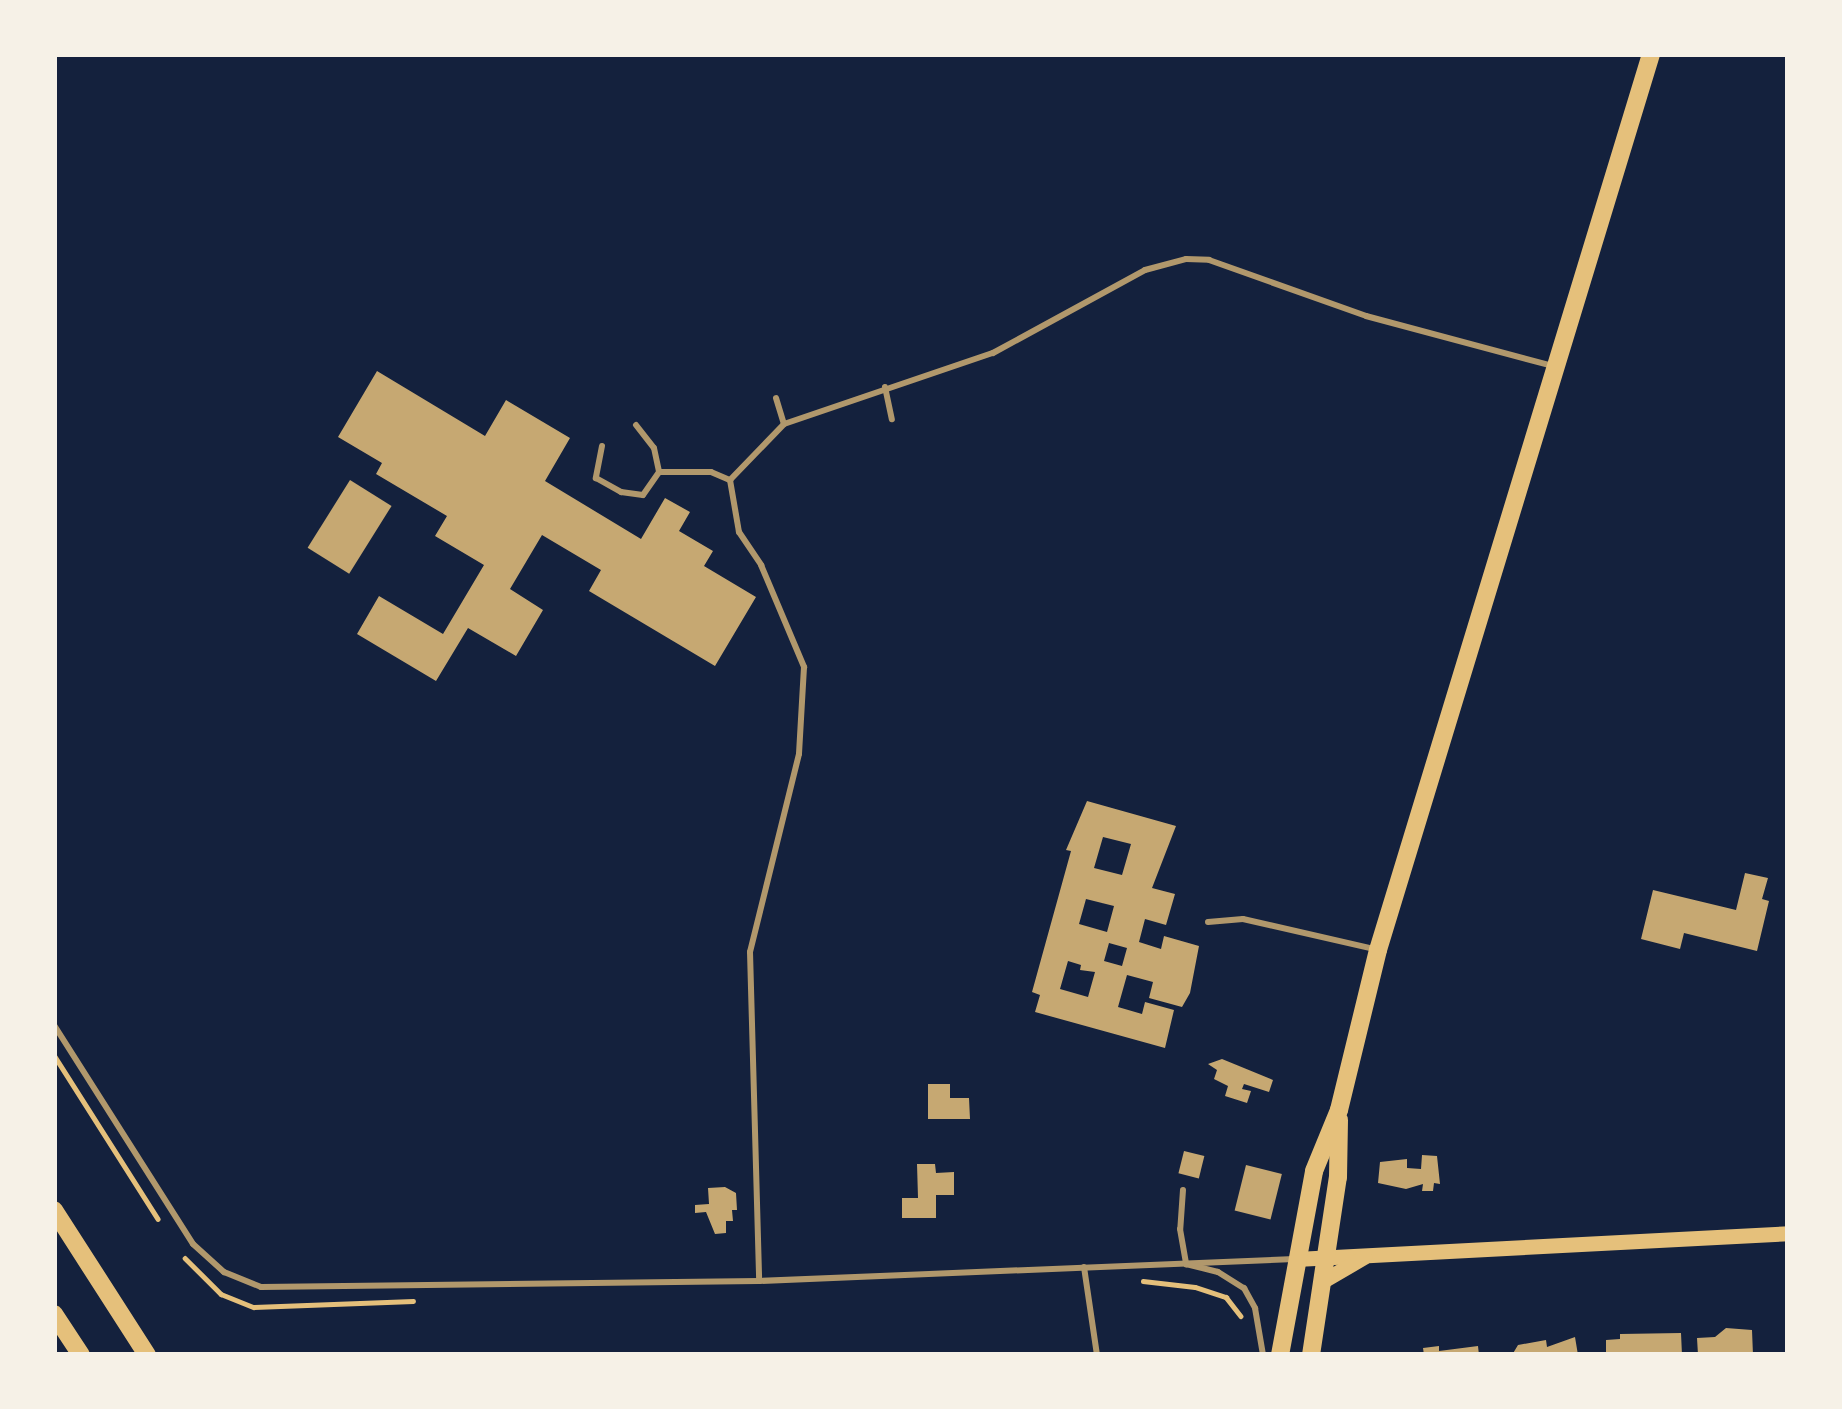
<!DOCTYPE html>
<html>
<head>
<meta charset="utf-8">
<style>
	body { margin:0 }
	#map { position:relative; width:1842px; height:1409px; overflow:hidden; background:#14213d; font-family:Quicksand,sans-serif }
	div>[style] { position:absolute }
	.building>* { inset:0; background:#c6a872; transform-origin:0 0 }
	.path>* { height:4.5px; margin:-2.25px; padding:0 2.25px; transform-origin:2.25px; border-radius:2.25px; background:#e5c07b }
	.service>* { height:6px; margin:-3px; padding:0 3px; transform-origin:3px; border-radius:3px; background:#b1986c }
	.secondary>* { height:15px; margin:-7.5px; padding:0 7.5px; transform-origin:7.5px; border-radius:7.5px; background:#e5c07b }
	.primary>* { height:18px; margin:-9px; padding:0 9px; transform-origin:9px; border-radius:9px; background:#e5c07b }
	.trunk>* { height:18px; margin:-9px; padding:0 9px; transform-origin:9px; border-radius:9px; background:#e5c07b }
	span { translate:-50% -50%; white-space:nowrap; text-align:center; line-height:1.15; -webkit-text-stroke:9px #f6f1e7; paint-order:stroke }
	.frame { position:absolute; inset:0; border:57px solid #f6f1e7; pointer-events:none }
</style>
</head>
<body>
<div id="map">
	<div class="building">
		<div style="clip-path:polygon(377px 371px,485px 436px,506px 400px,570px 438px,545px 481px,641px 539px,665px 498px,690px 512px,679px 531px,713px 551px,704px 566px,756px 597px,715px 666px,589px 591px,601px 570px,542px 535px,510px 589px,543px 610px,516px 656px,468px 628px,436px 681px,357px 634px,379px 596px,443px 634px,484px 565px,435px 536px,447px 516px,376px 474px,382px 463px,338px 437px)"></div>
		<div style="left:350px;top:480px;width:49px;height:80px;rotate:32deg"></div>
		<div style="clip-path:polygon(evenodd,1087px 801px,1176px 826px,1152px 888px,1175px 894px,1166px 925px,1145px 919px,1139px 942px,1161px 949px,1164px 936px,1199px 946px,1190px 993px,1182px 1007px,1149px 998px,1153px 982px,1127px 975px,1118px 1007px,1142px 1014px,1145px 1002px,1174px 1010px,1165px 1048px,1035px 1012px,1040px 995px,1032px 992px,1071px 851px,1066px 850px,1087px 801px,1103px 837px,1131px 844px,1122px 875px,1094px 868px,1103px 837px,1087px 801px,1086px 899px,1114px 906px,1107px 932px,1079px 924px,1086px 899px,1087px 801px,1109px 943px,1127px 948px,1122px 966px,1104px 961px,1109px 943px,1087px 801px,1068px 961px,1081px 965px,1080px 970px,1095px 972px,1088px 997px,1060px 989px,1068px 961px)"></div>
		<div style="clip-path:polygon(1745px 873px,1768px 878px,1762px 899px,1769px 901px,1757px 951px,1684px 933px,1680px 949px,1641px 939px,1653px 890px,1736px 910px)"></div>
		<div style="clip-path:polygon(1222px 1059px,1273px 1080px,1269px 1092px,1244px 1084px,1242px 1089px,1251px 1091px,1247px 1103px,1225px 1096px,1228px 1086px,1214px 1079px,1217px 1070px,1208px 1064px)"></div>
		<div style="clip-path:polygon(928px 1084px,950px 1084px,950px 1098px,969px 1098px,970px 1119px,928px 1119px)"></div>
		<div style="left:1184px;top:1151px;width:21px;height:23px;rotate:14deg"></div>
		<div style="clip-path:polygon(1422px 1155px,1437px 1156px,1440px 1184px,1434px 1183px,1433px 1191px,1422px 1191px,1423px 1184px,1406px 1189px,1378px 1183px,1380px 1162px,1407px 1159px,1407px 1168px,1421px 1169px)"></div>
		<div style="clip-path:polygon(917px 1164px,935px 1164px,936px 1173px,954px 1172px,954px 1195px,936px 1195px,936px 1218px,902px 1218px,902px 1198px,918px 1198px)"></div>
		<div style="left:1246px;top:1165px;width:37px;height:47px;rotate:14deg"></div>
		<div style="clip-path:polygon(725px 1187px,736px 1193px,737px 1210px,732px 1210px,733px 1221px,726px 1221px,726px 1233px,715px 1234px,706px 1212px,695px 1213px,695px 1205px,709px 1204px,708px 1188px)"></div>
		<div style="clip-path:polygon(1726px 1328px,1752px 1330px,1753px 1355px,1698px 1355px,1697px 1338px,1715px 1337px)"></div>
		<div style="clip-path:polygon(1681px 1333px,1682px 1355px,1606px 1355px,1606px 1340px,1620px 1339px,1620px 1334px)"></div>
		<div style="clip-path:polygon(1575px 1337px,1578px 1355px,1512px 1355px,1518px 1345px,1546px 1340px,1547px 1347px)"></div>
		<div style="clip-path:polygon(1439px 1346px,1439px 1351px,1478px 1346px,1479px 1355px,1424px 1355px,1423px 1348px)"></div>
	</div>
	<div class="path">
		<div style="left:54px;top:1055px;width:194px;rotate:57.6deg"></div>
		<div style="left:185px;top:1258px;width:51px;rotate:45deg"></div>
		<div style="left:221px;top:1294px;width:35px;rotate:22deg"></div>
		<div style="left:254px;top:1307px;width:159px;rotate:-2.2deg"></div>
		<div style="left:1143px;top:1281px;width:52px;rotate:6.6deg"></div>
		<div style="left:1195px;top:1287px;width:33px;rotate:18deg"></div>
		<div style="left:1226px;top:1297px;width:24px;rotate:52deg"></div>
	</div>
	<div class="service">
		<div style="left:885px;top:387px;width:33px;rotate:78deg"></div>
		<div style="left:776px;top:398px;width:27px;rotate:73deg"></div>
		<div style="left:636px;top:425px;width:29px;rotate:52deg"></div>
		<div style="left:654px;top:448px;width:25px;rotate:78deg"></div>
		<div style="left:602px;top:446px;width:33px;rotate:101deg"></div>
		<div style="left:596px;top:478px;width:29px;rotate:29deg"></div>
		<div style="left:621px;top:492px;width:22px;rotate:8deg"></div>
		<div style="left:643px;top:495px;width:28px;rotate:-55deg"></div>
		<div style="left:659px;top:472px;width:52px"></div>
		<div style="left:711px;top:472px;width:21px;rotate:23deg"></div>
		<div style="left:730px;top:480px;width:53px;rotate:80.2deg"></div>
		<div style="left:739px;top:532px;width:40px;rotate:56deg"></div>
		<div style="left:761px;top:565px;width:111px;rotate:67.1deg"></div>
		<div style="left:804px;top:667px;width:87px;rotate:93.3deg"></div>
		<div style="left:799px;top:754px;width:204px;rotate:103.9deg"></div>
		<div style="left:750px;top:952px;width:329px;rotate:88.4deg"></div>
		<div style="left:730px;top:480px;width:78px;rotate:-46deg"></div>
		<div style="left:784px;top:424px;width:221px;rotate:-18.8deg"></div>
		<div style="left:993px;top:353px;width:173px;rotate:-28.6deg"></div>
		<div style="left:1145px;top:270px;width:42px;rotate:-15deg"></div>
		<div style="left:1186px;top:259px;width:23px;rotate:2deg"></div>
		<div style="left:1209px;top:260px;width:167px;rotate:19.6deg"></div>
		<div style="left:1366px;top:316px;width:194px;rotate:15deg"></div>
		<div style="left:1208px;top:922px;width:35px;rotate:-5deg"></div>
		<div style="left:1243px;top:919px;width:134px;rotate:12.9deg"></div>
		<div style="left:54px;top:1025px;width:259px;rotate:57.6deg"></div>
		<div style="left:193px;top:1244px;width:42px;rotate:42.1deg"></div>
		<div style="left:224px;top:1272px;width:40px;rotate:22deg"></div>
		<div style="left:261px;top:1287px;width:498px;rotate:-0.7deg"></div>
		<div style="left:759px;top:1281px;width:536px;rotate:-2.35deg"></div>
		<div style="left:1183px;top:1190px;width:39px;rotate:94deg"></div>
		<div style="left:1180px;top:1229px;width:36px;rotate:80deg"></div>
		<div style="left:1186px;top:1264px;width:33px;rotate:14deg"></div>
		<div style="left:1218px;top:1272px;width:31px;rotate:32deg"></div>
		<div style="left:1244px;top:1288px;width:23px;rotate:61deg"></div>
		<div style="left:1255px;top:1308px;width:48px;rotate:80.3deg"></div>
		<div style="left:1084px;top:1267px;width:89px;rotate:81.6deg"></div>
	</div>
	<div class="secondary">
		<div style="left:1296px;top:1259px;width:493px;rotate:-3deg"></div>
		<div style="left:1321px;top:1282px;width:50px;rotate:-30.2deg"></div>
	</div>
	<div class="primary">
		<div style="left:1280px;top:1355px;width:187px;rotate:-79.5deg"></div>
		<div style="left:1314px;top:1171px;width:66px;rotate:-67.7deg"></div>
		<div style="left:1339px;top:1110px;width:165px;rotate:-76.3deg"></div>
		<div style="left:1378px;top:950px;width:937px;rotate:-73.05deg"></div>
		<div style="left:1311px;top:1355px;width:180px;rotate:-81.4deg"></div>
		<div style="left:1338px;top:1177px;width:57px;rotate:-89deg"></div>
	</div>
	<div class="trunk">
		<div style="left:54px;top:1210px;width:172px;rotate:57.3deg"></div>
		<div style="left:54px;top:1314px;width:49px;rotate:56.6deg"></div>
	</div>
	<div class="frame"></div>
</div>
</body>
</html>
